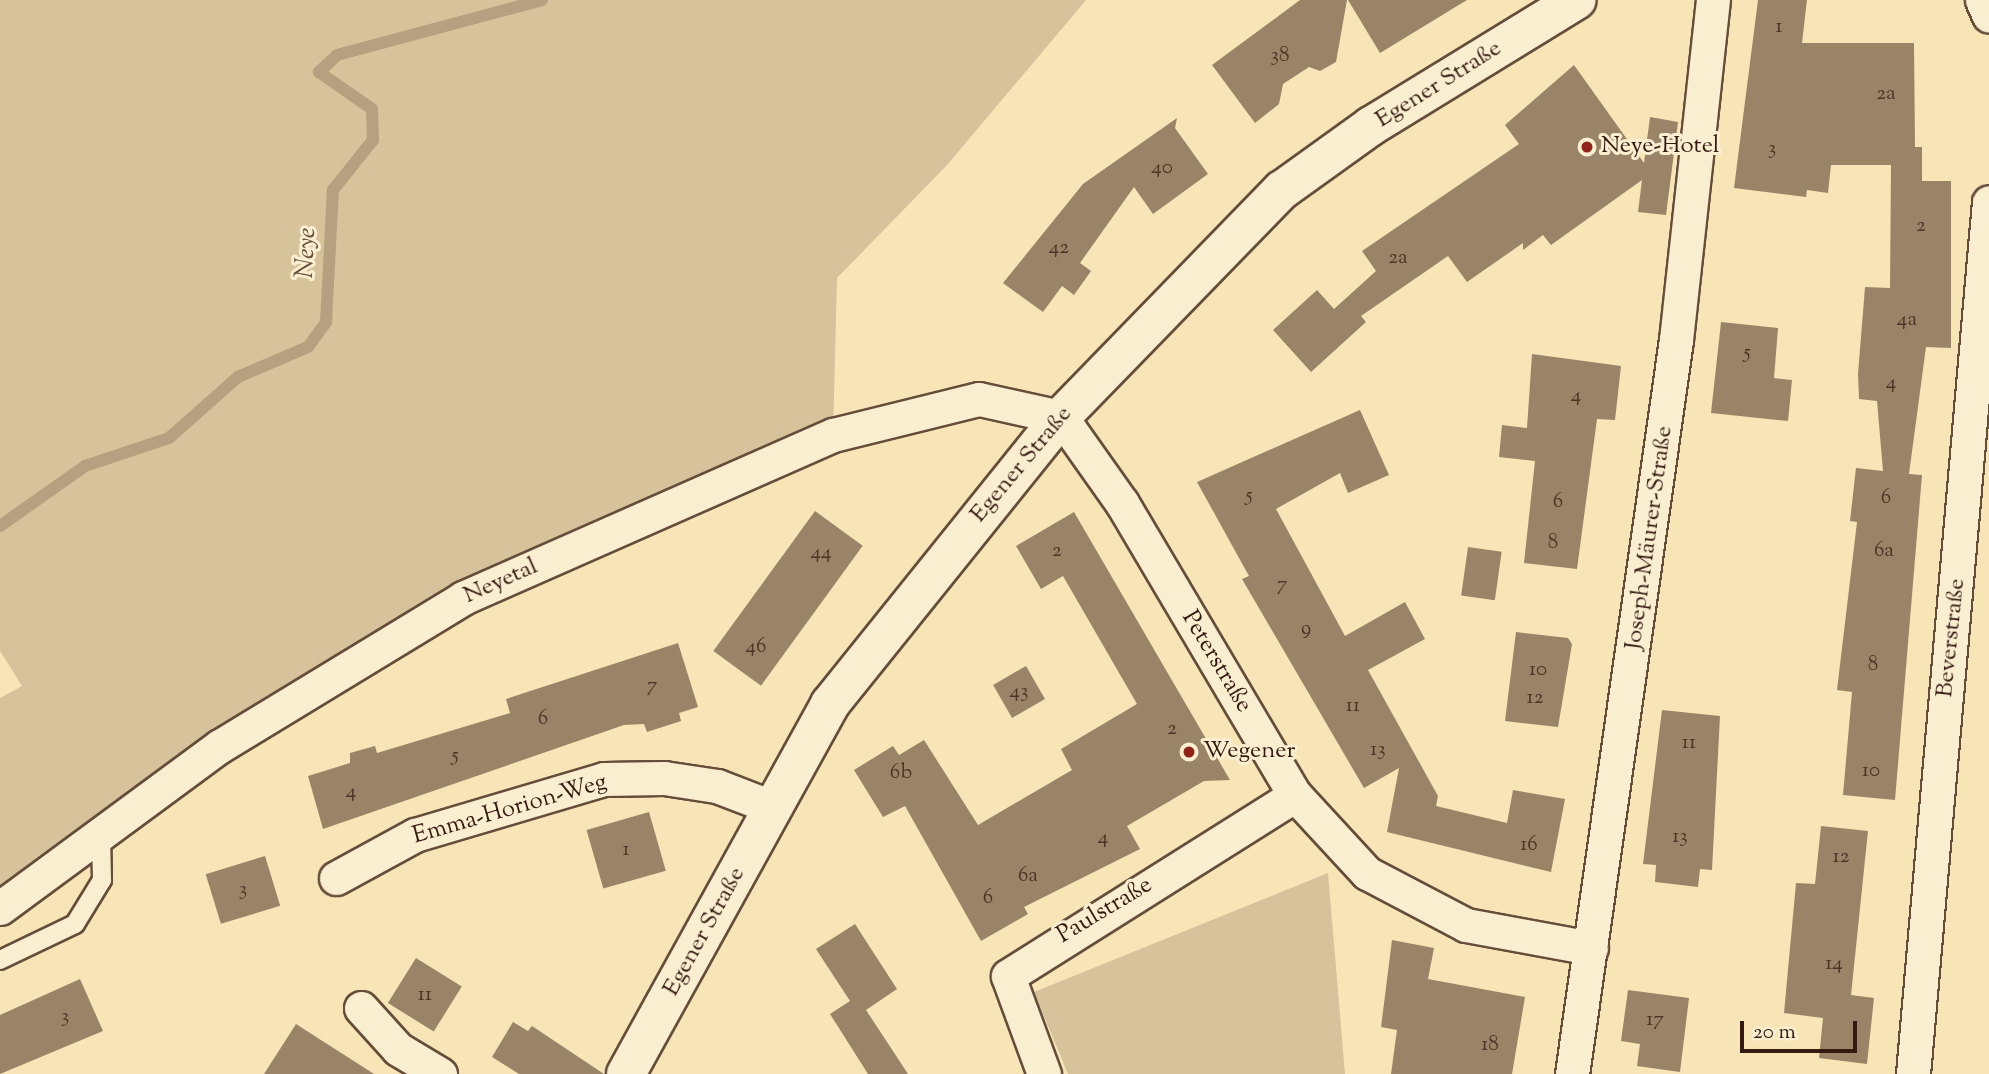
<!DOCTYPE html>
<html>
<head>
<meta charset="utf-8">
<style>
	body { margin:0 }
	#map { position:relative; width:1989px; height:1074px; overflow:hidden; background:#f7e5b8; font-family:"Sorts Mill Goudy",serif }
	div>[style] { position:absolute }
	.green>* { inset:0; background:#d6c29b }
	.stream>* { height:12px; margin:-6px; padding:0 6px; transform-origin:6px; border-radius:6px; background:#b5a07f }
	.building>* { inset:0; background:#998467; transform-origin:0 0 }
	.roads { filter:drop-shadow(2px 0 #654d3a) drop-shadow(-2px 0 #654d3a) drop-shadow(0 2px #654d3a) drop-shadow(0 -2px #654d3a) }
	.lane>* { height:18px; margin:-9px; padding:0 9px; transform-origin:9px; border-radius:9px; background:#faeed1 }
	.street>* { height:33px; margin:-16.5px; padding:0 16.5px; transform-origin:16.5px; border-radius:16.5px; background:#faeed1 }
	.secondary>* { height:38px; margin:-19px; padding:0 19px; transform-origin:19px; border-radius:19px; background:#faeed1 }
	.dots>* { width:19px; height:19px; translate:-50% -50%; box-sizing:border-box; border:4px solid #faeed1; border-radius:50% }
	span { translate:-50% -50%; white-space:nowrap; text-align:center; line-height:1.15; -webkit-text-stroke:6px #faeed1; paint-order:stroke }
	.number-label { font-size:21px; color:#4d3426 }
	.number-label span { -webkit-text-stroke-width:0 }
	.street-label { font-size:24px; color:#341a10 }
	.poi-label { font-size:24px; color:#341a10 }
	.left { translate:0 -50%; text-align:left }
	.water-label { font-size:26px; color:#68503c; font-style:italic }
	.scale { position:absolute; left:1740px; top:1021px; width:117px; height:32px; box-sizing:border-box; border:4px solid #341a10; border-top:0; padding-left:9px; font-size:21px; line-height:24px; white-space:nowrap; color:#341a10; -webkit-text-stroke:5px #faeed1; paint-order:stroke }
</style>
</head>
<body>
<div id="map">
	<div class="green">
		<div style="clip-path:polygon(0 0,1086px 0,948px 164px,837px 278px,833px 435px,463px 598px,0 908px,0 698px,22px 686px,0 651px)"></div>
		<div style="clip-path:polygon(1328px 873px,1345px 1074px,1068px 1074px,1034px 992px)"></div>
	</div>
	<div class="stream">
		<div style="left:0;top:526px;width:104px;rotate:-35.2deg"></div>
		<div style="left:85px;top:466px;width:89px;rotate:-18.4deg"></div>
		<div style="left:169px;top:438px;width:92px;rotate:-41.5deg"></div>
		<div style="left:238px;top:377px;width:76px;rotate:-23.2deg"></div>
		<div style="left:308px;top:347px;width:31px;rotate:-54deg"></div>
		<div style="left:326px;top:322px;width:132px;rotate:-87deg"></div>
		<div style="left:333px;top:190px;width:64px;rotate:-51.3deg"></div>
		<div style="left:373px;top:140px;width:31px;rotate:-92deg"></div>
		<div style="left:372px;top:109px;width:65px;rotate:-145.1deg"></div>
		<div style="left:319px;top:72px;width:25px;rotate:-43deg"></div>
		<div style="left:337px;top:55px;width:212px;rotate:-15deg"></div>
	</div>
	<div class="building">
		<div style="clip-path:polygon(1300px 0,1347px 0,1336px 62px,1320px 71px,1309px 67px,1283px 84px,1279px 104px,1255px 123px,1212px 65px)"></div>
		<div style="clip-path:polygon(1348px 0,1467px 0,1380px 53px)"></div>
		<div style="clip-path:polygon(1758px 0,1807px 0,1802px 43px,1914px 43px,1915px 147px,1922px 147px,1922px 181px,1951px 181px,1951px 348px,1926px 347px,1909px 474px,1922px 475px,1895px 800px,1843px 795px,1852px 692px,1837px 690px,1857px 522px,1850px 521px,1856px 468px,1883px 471px,1877px 401px,1859px 399px,1858px 374px,1865px 287px,1890px 288px,1891px 165px,1831px 165px,1828px 193px,1807px 190px,1806px 197px,1734px 188px)"></div>
		<div style="clip-path:polygon(1574px 65px,1644px 163px,1650px 117px,1678px 122px,1666px 215px,1638px 212px,1642px 180px,1551px 245px,1543px 235px,1523px 250px,1523px 243px,1467px 282px,1448px 256px,1361px 316px,1366px 322px,1311px 372px,1273px 330px,1317px 290px,1334px 309px,1376px 271px,1362px 251px,1519px 144px,1505px 125px)"></div>
		<div style="clip-path:polygon(1177px 118px,1175px 128px,1208px 174px,1153px 214px,1134px 187px,1080px 263px,1091px 271px,1074px 295px,1062px 286px,1043px 312px,1003px 283px,1083px 184px)"></div>
		<div style="clip-path:polygon(1721px 322px,1778px 328px,1774px 378px,1792px 380px,1788px 421px,1711px 413px)"></div>
		<div style="clip-path:polygon(1532px 354px,1621px 366px,1615px 420px,1597px 419px,1577px 569px,1524px 563px,1535px 461px,1499px 457px,1502px 425px,1527px 428px)"></div>
		<div style="clip-path:polygon(1360px 410px,1389px 475px,1348px 493px,1340px 473px,1276px 509px,1345px 636px,1405px 602px,1425px 639px,1368px 670px,1438px 796px,1436px 806px,1507px 823px,1513px 790px,1565px 799px,1551px 872px,1387px 832px,1399px 768px,1364px 788px,1242px 579px,1249px 576px,1197px 482px)"></div>
		<div style="left:815px;top:511px;width:59px;height:173px;rotate:36deg"></div>
		<div style="clip-path:polygon(1074px 512px,1230px 780px,1204px 781px,1127px 826px,1140px 849px,1024px 907px,1028px 914px,981px 941px,905px 806px,883px 817px,854px 770px,893px 746px,899px 755px,924px 740px,978px 825px,1072px 770px,1061px 749px,1137px 704px,1063px 576px,1041px 589px,1016px 546px)"></div>
		<div style="left:1468px;top:547px;width:34px;height:49px;rotate:8deg"></div>
		<div style="clip-path:polygon(1516px 632px,1568px 638px,1572px 644px,1558px 727px,1505px 721px)"></div>
		<div style="clip-path:polygon(678px 643px,698px 707px,679px 713px,681px 721px,647px 732px,644px 724px,624px 725px,323px 829px,308px 776px,350px 763px,350px 753px,375px 746px,377px 753px,510px 713px,506px 699px)"></div>
		<div style="left:1026px;top:666px;width:38px;height:38px;rotate:60deg"></div>
		<div style="clip-path:polygon(1662px 710px,1720px 716px,1712px 870px,1700px 869px,1698px 887px,1655px 882px,1656px 865px,1643px 864px)"></div>
		<div style="left:649px;top:812px;width:61px;height:65px;rotate:74deg"></div>
		<div style="clip-path:polygon(1821px 826px,1868px 831px,1851px 995px,1874px 998px,1867px 1064px,1819px 1058px,1823px 1018px,1784px 1013px,1796px 883px,1815px 884px)"></div>
		<div style="left:265px;top:856px;width:52px;height:62px;rotate:73deg"></div>
		<div style="clip-path:polygon(855px 924px,897px 989px,866px 1010px,908px 1074px,868px 1074px,830px 1014px,850px 1001px,816px 949px)"></div>
		<div style="clip-path:polygon(1392px 940px,1434px 948px,1428px 979px,1525px 997px,1512px 1074px,1391px 1074px,1397px 1030px,1381px 1027px)"></div>
		<div style="left:416px;top:958px;width:54px;height:53px;rotate:32deg"></div>
		<div style="clip-path:polygon(80px 979px,103px 1031px,0 1074px,0 1015px)"></div>
		<div style="clip-path:polygon(1628px 990px,1689px 998px,1680px 1072px,1637px 1066px,1640px 1044px,1621px 1041px)"></div>
		<div style="clip-path:polygon(513px 1022px,528px 1031px,532px 1026px,604px 1074px,519px 1074px,492px 1057px)"></div>
		<div style="clip-path:polygon(296px 1024px,374px 1074px,264px 1074px)"></div>
	</div>
	<div class="roads">
		<div class="lane">
			<div style="left:0;top:960px;width:83px;rotate:-25.6deg"></div>
			<div style="left:75px;top:924px;width:52px;rotate:-58.5deg"></div>
			<div style="left:102px;top:880px;width:43px;rotate:-91.3deg"></div>
		</div>
		<div class="street">
			<div style="left:1982px;top:0;width:17px;rotate:66deg"></div>
			<div style="left:336px;top:878px;width:90px;rotate:-28.6deg"></div>
			<div style="left:415px;top:835px;width:197px;rotate:-16.5deg"></div>
			<div style="left:604px;top:779px;width:60px;rotate:-1deg"></div>
			<div style="left:664px;top:778px;width:54px;rotate:8.6deg"></div>
			<div style="left:717px;top:786px;width:61px;rotate:21.1deg"></div>
			<div style="left:0;top:908px;width:273px;rotate:-36.4deg"></div>
			<div style="left:220px;top:746px;width:285px;rotate:-31.3deg"></div>
			<div style="left:463px;top:598px;width:404px;rotate:-23.8deg"></div>
			<div style="left:833px;top:435px;width:150px;rotate:-13.9deg"></div>
			<div style="left:979px;top:399px;width:84px;rotate:12.4deg"></div>
			<div style="left:1061px;top:417px;width:105px;rotate:54.7deg"></div>
			<div style="left:1122px;top:503px;width:339px;rotate:59.4deg"></div>
			<div style="left:1295px;top:795px;width:106px;rotate:47.3deg"></div>
			<div style="left:1367px;top:873px;width:112px;rotate:27.7deg"></div>
			<div style="left:1466px;top:925px;width:127px;rotate:10.4deg"></div>
			<div style="left:361px;top:1008px;width:55px;rotate:47.9deg"></div>
			<div style="left:398px;top:1049px;width:49px;rotate:30.8deg"></div>
			<div style="left:1044px;top:1074px;width:104px;rotate:-110.2deg"></div>
			<div style="left:1008px;top:976px;width:339px;rotate:-32.2deg"></div>
			<div style="left:1572px;top:1074px;width:741px;rotate:-81.94deg"></div>
			<div style="left:1676px;top:340px;width:342px;rotate:-83.8deg"></div>
			<div style="left:1913px;top:1074px;width:875px;rotate:-85.02deg"></div>
		</div>
		<div class="secondary">
			<div style="left:626px;top:1074px;width:423px;rotate:-61.1deg"></div>
			<div style="left:830px;top:704px;width:368px;rotate:-51.2deg"></div>
			<div style="left:1061px;top:417px;width:317px;rotate:-45.8deg"></div>
			<div style="left:1282px;top:190px;width:110px;rotate:-35.7deg"></div>
			<div style="left:1371px;top:126px;width:241px;rotate:-31.5deg"></div>
		</div>
	</div>
	<div class="dots">
		<div style="left:1587px;top:147px;background:#8f2418"></div>
		<div style="left:1189px;top:752px;background:#8f2418"></div>
	</div>
	<div class="number-label">
		<span style="left:1779px;top:27px">1</span>
		<span style="left:1280px;top:56px">38</span>
		<span style="left:1886px;top:94px">2a</span>
		<span style="left:1772px;top:149px">3</span>
		<span style="left:1162px;top:168px">40</span>
		<span style="left:1921px;top:226px">2</span>
		<span style="left:1059px;top:248px">42</span>
		<span style="left:1398px;top:258px">2a</span>
		<span style="left:1907px;top:320px">4a</span>
		<span style="left:1747px;top:353px">5</span>
		<span style="left:1891px;top:383px">4</span>
		<span style="left:1576px;top:396px">4</span>
		<span style="left:1249px;top:496px">5</span>
		<span style="left:1886px;top:498px">6</span>
		<span style="left:1558px;top:502px">6</span>
		<span style="left:1553px;top:543px">8</span>
		<span style="left:1057px;top:551px">2</span>
		<span style="left:1884px;top:551px">6a</span>
		<span style="left:821px;top:553px">44</span>
		<span style="left:1282px;top:585px">7</span>
		<span style="left:1306px;top:629px">9</span>
		<span style="left:756px;top:647px">46</span>
		<span style="left:1873px;top:665px">8</span>
		<span style="left:1538px;top:670px">10</span>
		<span style="left:652px;top:686px">7</span>
		<span style="left:1019px;top:692px">43</span>
		<span style="left:1535px;top:698px">12</span>
		<span style="left:1353px;top:706px">11</span>
		<span style="left:543px;top:719px">6</span>
		<span style="left:1172px;top:729px">2</span>
		<span style="left:1689px;top:743px">11</span>
		<span style="left:1378px;top:750px">13</span>
		<span style="left:455px;top:756px">5</span>
		<span style="left:1871px;top:771px">10</span>
		<span style="left:901px;top:773px">6b</span>
		<span style="left:351px;top:792px">4</span>
		<span style="left:1680px;top:837px">13</span>
		<span style="left:1103px;top:838px">4</span>
		<span style="left:1529px;top:845px">16</span>
		<span style="left:626px;top:850px">1</span>
		<span style="left:1841px;top:857px">12</span>
		<span style="left:1028px;top:876px">6a</span>
		<span style="left:243px;top:890px">3</span>
		<span style="left:988px;top:898px">6</span>
		<span style="left:1834px;top:964px">14</span>
		<span style="left:425px;top:995px">11</span>
		<span style="left:65px;top:1017px">3</span>
		<span style="left:1655px;top:1020px">17</span>
		<span style="left:1490px;top:1045px">18</span>
	</div>
	<div class="street-label">
		<span style="left:1439px;top:85px;rotate:-32deg">Egener Straße</span>
		<span style="left:1022px;top:465px;rotate:-50deg">Egener Straße</span>
		<span style="left:1650px;top:538px;rotate:-82deg">Joseph-Mäurer-Straße</span>
		<span style="left:501px;top:582px;rotate:-24deg">Neyetal</span>
		<span style="left:1952px;top:638px;rotate:-84deg">Beverstraße</span>
		<span style="left:1216px;top:662px;rotate:59deg">Peterstraße</span>
		<span style="left:510px;top:810px;rotate:-16deg">Emma-Horion-Weg</span>
		<span style="left:1105px;top:911px;rotate:-31deg">Paulstraße</span>
		<span style="left:705px;top:932px;rotate:-61deg">Egener Straße</span>
	</div>
	<div class="poi-label">
		<span class="left" style="left:1601px;top:147px">Neye-Hotel</span>
		<span class="left" style="left:1203px;top:752px">Wegener</span>
	</div>
	<div class="water-label">
		<span style="left:307px;top:253px;rotate:-87deg">Neye</span>
	</div>
	<div class="scale">20 m</div>
</div>
</body>
</html>
